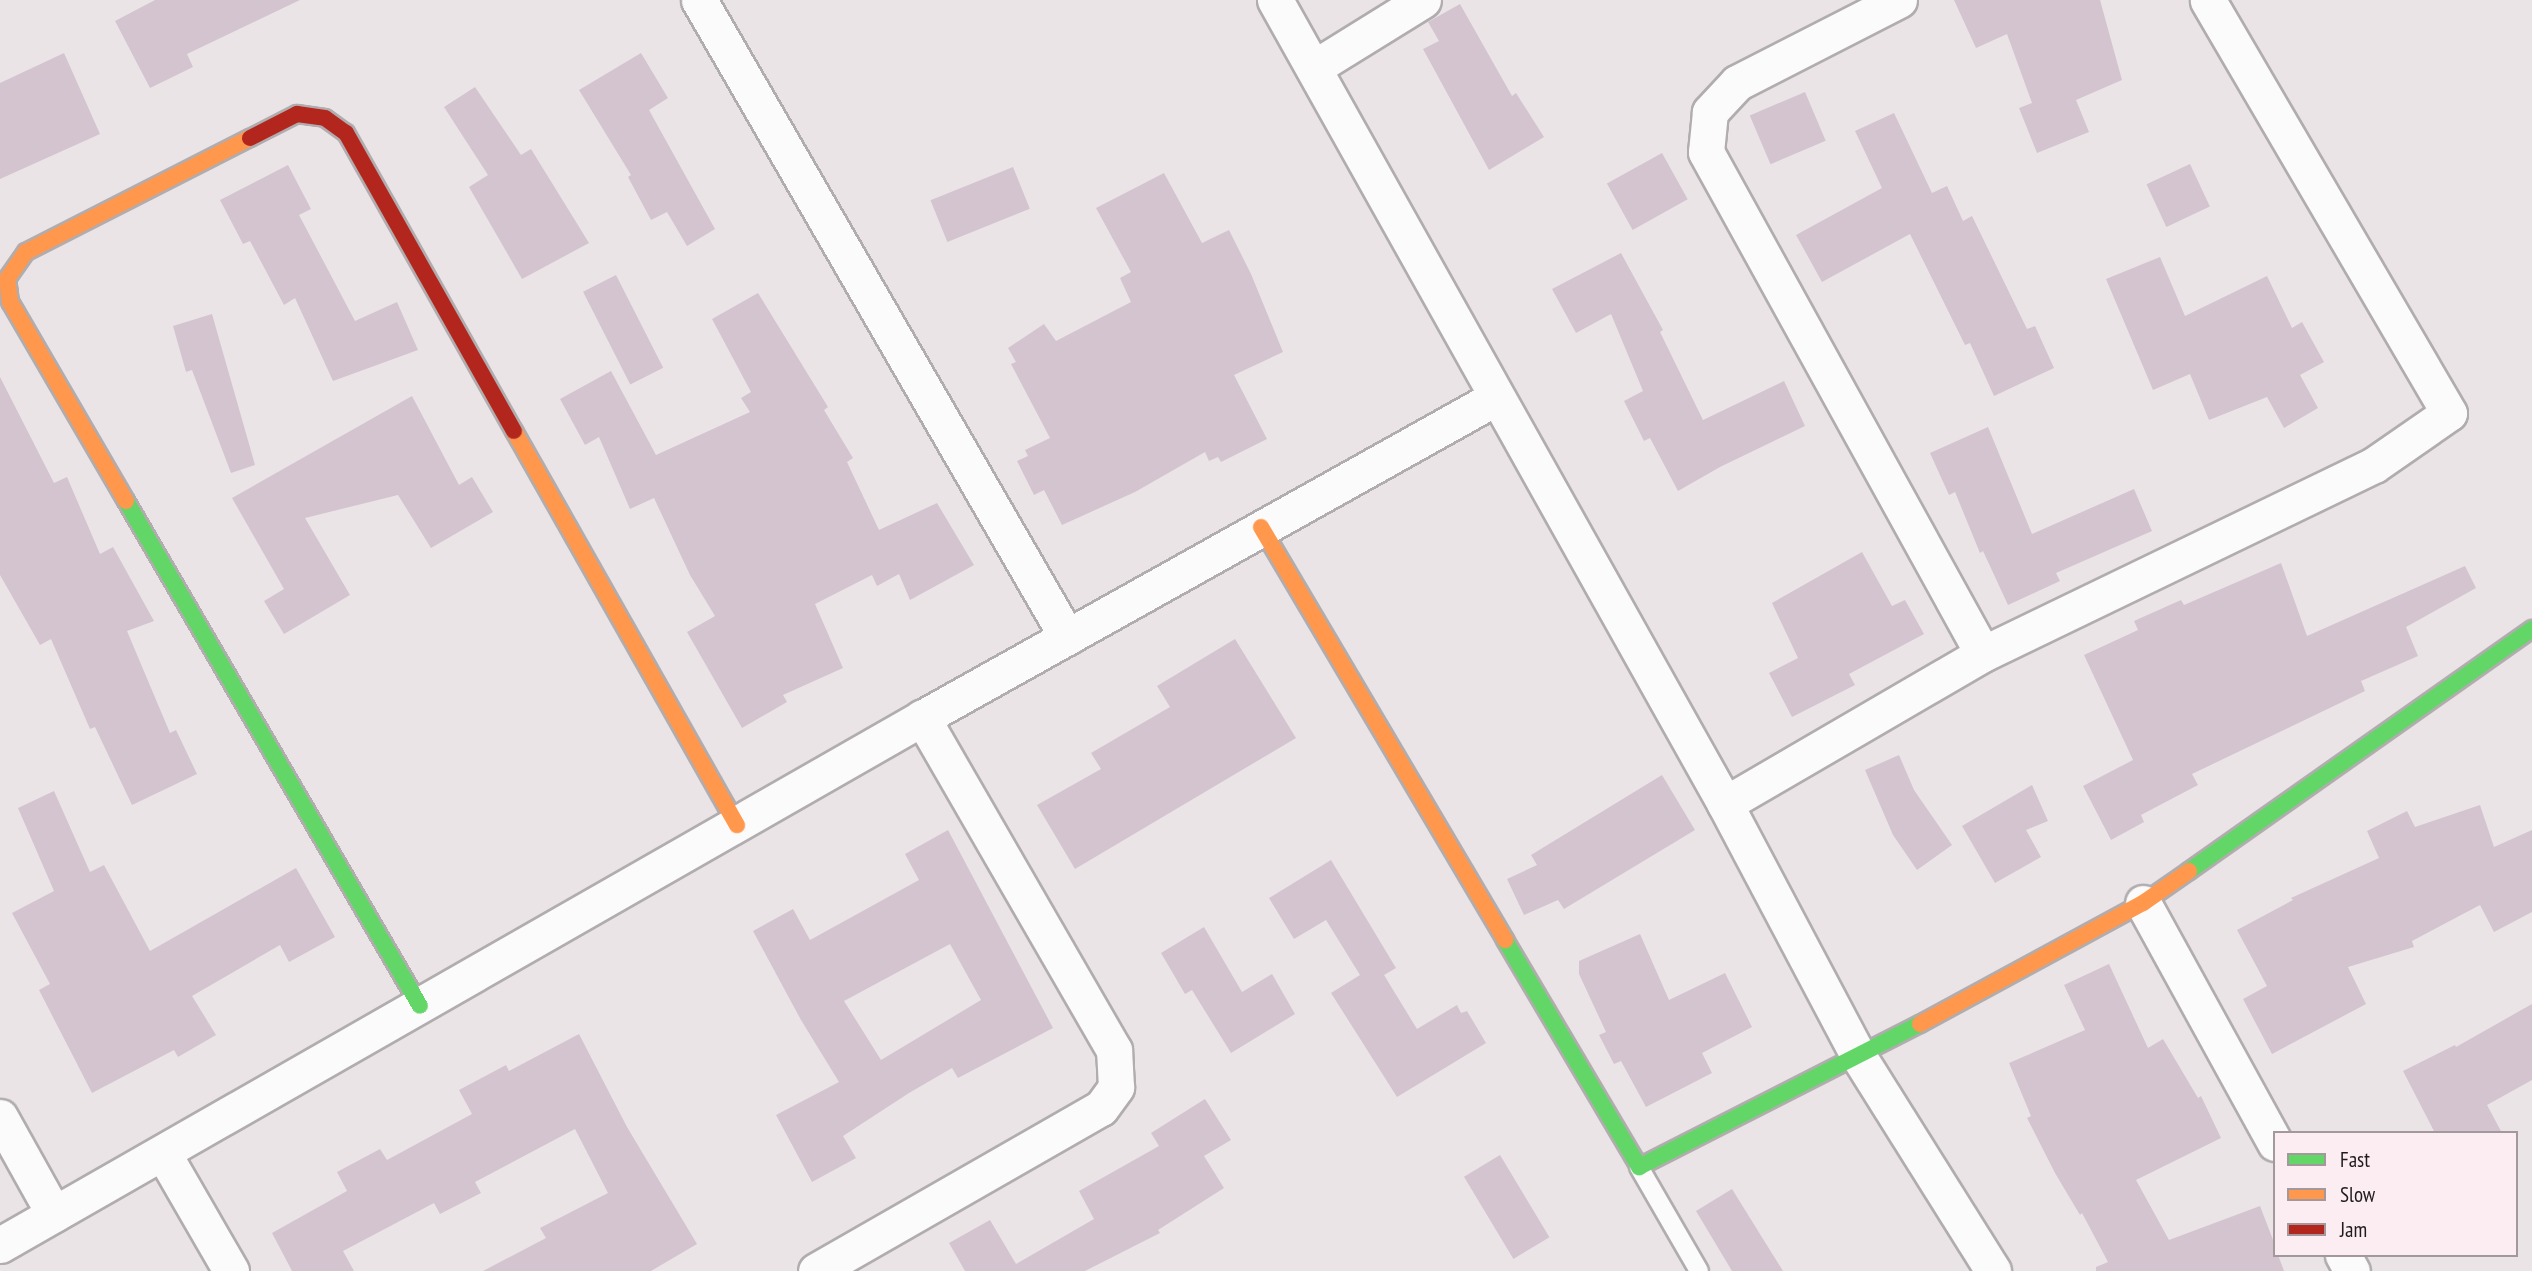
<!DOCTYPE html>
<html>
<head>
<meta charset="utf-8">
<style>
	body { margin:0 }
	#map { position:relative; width:2532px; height:1271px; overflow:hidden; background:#eae4e6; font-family:"PT Sans Narrow",sans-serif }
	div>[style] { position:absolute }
	.building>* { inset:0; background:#d4c4cf; transform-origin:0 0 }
	.roads { filter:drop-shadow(2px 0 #b1acae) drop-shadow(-2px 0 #b1acae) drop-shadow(0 2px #b1acae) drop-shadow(0 -2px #b1acae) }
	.lane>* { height:18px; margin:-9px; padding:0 9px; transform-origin:9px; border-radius:9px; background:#fcfbfb }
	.street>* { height:35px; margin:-17.5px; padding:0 17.5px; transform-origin:17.5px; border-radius:17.5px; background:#fcfbfb }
	.fast>* { height:16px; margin:-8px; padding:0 8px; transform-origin:8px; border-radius:8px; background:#63d668 }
	.slow>* { height:16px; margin:-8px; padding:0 8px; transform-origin:8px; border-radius:8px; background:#ff974d }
	.jam>* { height:16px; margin:-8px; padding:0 8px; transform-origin:8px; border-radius:8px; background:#b3261e }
	span { translate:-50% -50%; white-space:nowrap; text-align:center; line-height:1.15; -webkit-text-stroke:7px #fbedf2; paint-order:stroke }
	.legend { position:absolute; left:2273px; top:1131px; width:245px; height:126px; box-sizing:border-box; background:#fbedf2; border:2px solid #a3999d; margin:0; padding:9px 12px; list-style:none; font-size:21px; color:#201b1d }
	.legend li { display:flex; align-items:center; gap:14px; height:35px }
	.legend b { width:35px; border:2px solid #a3999d }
</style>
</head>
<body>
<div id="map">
	<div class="building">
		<div style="clip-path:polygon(155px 0,300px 0,187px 54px,193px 67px,150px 88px,115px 21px)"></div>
		<div style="clip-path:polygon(1954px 0,2100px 0,2122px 80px,2076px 100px,2089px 132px,2037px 153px,2019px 108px,2032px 103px,2007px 34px,1976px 48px)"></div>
		<div style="clip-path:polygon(1460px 4px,1512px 96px,1516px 93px,1544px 137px,1489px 170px,1423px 49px,1439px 41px,1428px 22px)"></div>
		<div style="clip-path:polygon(64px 53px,100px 134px,0 179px,0 83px)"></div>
		<div style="clip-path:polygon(641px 53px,668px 98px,649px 110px,715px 229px,687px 246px,667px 212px,651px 220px,628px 177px,631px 175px,579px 90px)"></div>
		<div style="clip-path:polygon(475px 87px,521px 155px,531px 149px,589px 243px,522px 279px,469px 187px,488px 175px,444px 107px)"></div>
		<div style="left:1805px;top:92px;width:53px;height:60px;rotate:67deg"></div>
		<div style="clip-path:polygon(1894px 113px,1932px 193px,1947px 186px,1963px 221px,1972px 216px,2027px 329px,2035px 326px,2054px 368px,1994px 396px,1970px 343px,1965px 345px,1910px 234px,1822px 282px,1796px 235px,1882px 188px,1855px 131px)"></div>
		<div style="left:1662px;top:153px;width:53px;height:63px;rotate:61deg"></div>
		<div style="left:2190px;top:164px;width:47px;height:48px;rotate:65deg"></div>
		<div style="clip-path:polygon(288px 165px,311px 209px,299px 215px,355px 321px,397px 302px,418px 350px,333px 381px,295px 298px,284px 305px,250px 241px,243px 244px,220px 200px)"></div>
		<div style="left:1013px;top:167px;width:45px;height:89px;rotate:68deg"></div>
		<div style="clip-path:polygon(1164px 173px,1202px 243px,1229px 230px,1251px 274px,1283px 352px,1234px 375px,1267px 439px,1221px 462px,1218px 457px,1209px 461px,1205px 452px,1135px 492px,1062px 525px,1044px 490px,1034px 495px,1017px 461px,1028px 456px,1025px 450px,1050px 438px,1011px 364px,1016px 362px,1008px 348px,1044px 324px,1056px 341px,1131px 302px,1120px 278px,1131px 272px,1096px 208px)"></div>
		<div style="clip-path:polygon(1621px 253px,1663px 330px,1660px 332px,1703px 420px,1784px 381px,1805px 426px,1720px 467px,1678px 491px,1650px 438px,1644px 441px,1624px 401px,1643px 391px,1611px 314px,1576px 333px,1552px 289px)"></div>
		<div style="clip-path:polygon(2160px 257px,2185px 316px,2267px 276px,2292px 328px,2302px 322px,2324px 362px,2300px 375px,2318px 408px,2284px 428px,2267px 397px,2209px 420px,2190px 374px,2153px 390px,2106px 279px)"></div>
		<div style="left:616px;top:275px;width:104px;height:37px;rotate:63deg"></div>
		<div style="clip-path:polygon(758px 293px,828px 407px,824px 410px,853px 458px,847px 462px,879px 530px,937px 503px,974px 565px,910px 600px,899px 574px,877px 586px,872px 575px,815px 604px,843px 668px,783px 695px,787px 702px,742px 728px,687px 632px,715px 616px,690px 575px,654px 498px,630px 509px,599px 437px,585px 445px,560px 399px,611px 371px,656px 455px,750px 412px,741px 398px,751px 392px,712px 319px)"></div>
		<div style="clip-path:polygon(212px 314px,255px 465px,231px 473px,192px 370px,186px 372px,173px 326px)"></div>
		<div style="clip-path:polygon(0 377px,54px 483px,67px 477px,100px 554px,113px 547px,154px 621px,127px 631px,170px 733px,176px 730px,197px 774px,132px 805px,95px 727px,90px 729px,51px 639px,40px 645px,0 575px)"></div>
		<div style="clip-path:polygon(412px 396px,459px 485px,472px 477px,493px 512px,431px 548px,398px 495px,305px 518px,350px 595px,284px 634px,264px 601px,284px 589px,232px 498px)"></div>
		<div style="clip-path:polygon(1988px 427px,2032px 534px,2134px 489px,2152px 531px,2056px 573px,2060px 581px,2008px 605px,1983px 551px,1980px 553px,1955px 492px,1949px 495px,1930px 453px)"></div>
		<div style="clip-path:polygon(1862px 552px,1892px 606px,1905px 600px,1924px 634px,1849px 674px,1855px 685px,1792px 717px,1769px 673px,1798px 658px,1772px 603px)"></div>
		<div style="clip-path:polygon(2281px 563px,2307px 636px,2465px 566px,2476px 588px,2406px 627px,2418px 656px,2361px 681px,2365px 691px,2192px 774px,2198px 785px,2141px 815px,2144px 822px,2111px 840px,2083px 786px,2133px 760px,2084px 655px,2138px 630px,2134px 621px,2181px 600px,2184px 605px)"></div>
		<div style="clip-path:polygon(1235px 639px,1296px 738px,1075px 869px,1037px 805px,1101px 769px,1091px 753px,1170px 707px,1157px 686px)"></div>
		<div style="clip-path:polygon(1899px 755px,1914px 790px,1952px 845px,1917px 870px,1893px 835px,1865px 770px)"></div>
		<div style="clip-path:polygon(1662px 775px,1695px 830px,1564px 909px,1558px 900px,1524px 915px,1507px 879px,1537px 865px,1531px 855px)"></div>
		<div style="clip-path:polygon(2032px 785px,2048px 821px,2026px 830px,2041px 857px,1995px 883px,1962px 826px)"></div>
		<div style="clip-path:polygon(54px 791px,90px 872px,104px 865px,150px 951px,296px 868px,335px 937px,289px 962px,280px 945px,192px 996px,216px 1035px,178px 1057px,174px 1050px,92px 1093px,39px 990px,50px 984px,12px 913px,54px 891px,18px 808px)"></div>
		<div style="clip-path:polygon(2480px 805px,2494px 847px,2532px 830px,2532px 912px,2494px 932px,2480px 905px,2412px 941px,2414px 947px,2348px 967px,2366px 1004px,2272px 1054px,2243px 999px,2267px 986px,2237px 930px,2293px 900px,2291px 898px,2379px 858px,2367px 831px,2407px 811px,2415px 827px)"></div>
		<div style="clip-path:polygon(evenodd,948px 830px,1053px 1028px,958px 1078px,952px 1068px,909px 1093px,843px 1136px,856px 1158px,812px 1182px,776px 1115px,839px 1082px,801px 1020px,753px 931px,793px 909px,810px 940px,919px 880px,905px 854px,948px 830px,950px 944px,981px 1000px,881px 1060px,844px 1001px,950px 944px)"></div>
		<div style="clip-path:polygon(1331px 860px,1396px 968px,1384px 975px,1417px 1029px,1457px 1005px,1461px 1013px,1467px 1011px,1486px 1043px,1397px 1097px,1331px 993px,1360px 975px,1326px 920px,1294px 939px,1269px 898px)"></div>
		<div style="clip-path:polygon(1204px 927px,1242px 992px,1272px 974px,1295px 1014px,1231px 1053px,1192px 990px,1185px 994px,1161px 953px)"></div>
		<div style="clip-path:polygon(1640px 934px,1669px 1000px,1725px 973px,1752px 1027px,1702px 1053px,1712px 1073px,1646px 1107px,1621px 1061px,1614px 1064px,1599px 1035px,1606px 1032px,1579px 974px,1579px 961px)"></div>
		<div style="clip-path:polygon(2109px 964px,2148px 1048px,2163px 1039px,2198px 1098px,2201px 1096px,2221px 1138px,2136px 1180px,2169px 1240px,2260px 1206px,2275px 1245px,2275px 1255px,2278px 1255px,2284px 1271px,2096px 1271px,2096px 1267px,2108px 1262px,2082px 1213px,2080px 1215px,2055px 1173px,2027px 1118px,2031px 1116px,2009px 1063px,2085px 1030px,2064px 985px)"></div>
		<div style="clip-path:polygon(2532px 1004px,2532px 1080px,2487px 1105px,2502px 1133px,2435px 1133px,2403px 1071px,2455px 1045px,2456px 1047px)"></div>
		<div style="clip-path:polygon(579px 1034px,627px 1127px,697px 1244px,651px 1271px,483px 1271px,546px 1238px,540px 1228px,608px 1193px,575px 1129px,475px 1182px,481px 1193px,440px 1214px,434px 1203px,343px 1251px,354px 1271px,292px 1271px,272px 1233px,347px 1191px,337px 1172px,380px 1149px,387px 1160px,472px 1114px,459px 1090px,506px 1065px,509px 1071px)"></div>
		<div style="clip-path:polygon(1205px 1099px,1231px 1140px,1204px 1156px,1224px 1188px,1158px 1230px,1160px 1233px,1085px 1271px,965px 1271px,949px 1243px,990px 1220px,1016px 1264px,1094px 1219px,1079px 1191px,1159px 1146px,1151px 1133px)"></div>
		<div style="left:1500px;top:1155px;width:96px;height:42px;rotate:59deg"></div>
		<div style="clip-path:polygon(1732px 1189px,1783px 1271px,1732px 1271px,1696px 1211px)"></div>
	</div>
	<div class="roads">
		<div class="lane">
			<div style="left:1639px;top:1167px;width:120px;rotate:60deg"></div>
		</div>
		<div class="street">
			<div style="left:699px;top:0;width:736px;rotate:59.98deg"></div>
			<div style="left:1275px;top:0;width:921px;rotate:60.76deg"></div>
			<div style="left:1725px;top:804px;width:286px;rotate:62.1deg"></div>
			<div style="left:1859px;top:1057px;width:252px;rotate:57.9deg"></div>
			<div style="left:1899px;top:0;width:182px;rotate:152.9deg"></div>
			<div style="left:1737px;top:83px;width:40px;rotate:133deg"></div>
			<div style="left:1710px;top:112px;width:40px;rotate:95.7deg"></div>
			<div style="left:1706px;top:152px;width:573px;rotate:61.11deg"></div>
			<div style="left:1315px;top:67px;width:127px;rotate:-31.8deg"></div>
			<div style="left:1725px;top:804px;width:298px;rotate:-30.2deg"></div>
			<div style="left:1983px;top:654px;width:434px;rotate:-25.8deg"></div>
			<div style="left:2374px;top:465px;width:91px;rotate:-34.7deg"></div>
			<div style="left:2449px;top:413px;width:478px;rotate:-120.3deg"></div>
			<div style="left:2143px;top:903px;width:274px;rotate:61.2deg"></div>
			<div style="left:0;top:1117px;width:111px;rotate:60.9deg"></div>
			<div style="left:163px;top:1153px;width:136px;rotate:60deg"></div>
			<div style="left:0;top:1245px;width:1062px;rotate:-29.75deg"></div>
			<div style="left:922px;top:718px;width:656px;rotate:-29.18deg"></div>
			<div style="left:2343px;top:1255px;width:18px;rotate:61deg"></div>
			<div style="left:816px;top:1271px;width:328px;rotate:-29.8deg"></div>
			<div style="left:1101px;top:1108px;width:26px;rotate:-54deg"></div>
			<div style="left:1116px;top:1087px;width:37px;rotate:-93deg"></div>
			<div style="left:1114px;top:1050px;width:384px;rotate:-120deg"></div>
		</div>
		<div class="fast">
			<div style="left:126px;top:501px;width:584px;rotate:59.79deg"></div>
			<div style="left:2189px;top:871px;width:420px;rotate:-35.2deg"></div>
			<div style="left:1505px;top:940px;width:264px;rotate:59.4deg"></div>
			<div style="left:1639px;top:1167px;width:315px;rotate:-27deg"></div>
		</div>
		<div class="slow">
			<div style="left:514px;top:431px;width:453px;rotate:60.5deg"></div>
			<div style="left:126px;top:501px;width:230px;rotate:-120.2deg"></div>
			<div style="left:10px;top:302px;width:23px;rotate:-97deg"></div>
			<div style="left:7px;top:279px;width:33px;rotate:-55deg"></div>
			<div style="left:26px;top:252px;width:251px;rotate:-27deg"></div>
			<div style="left:1261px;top:527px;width:480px;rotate:59.4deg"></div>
			<div style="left:1920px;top:1024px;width:254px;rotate:-28.5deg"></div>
			<div style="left:2143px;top:903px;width:56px;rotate:-34.8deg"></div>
		</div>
		<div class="jam">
			<div style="left:250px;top:138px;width:53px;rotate:-27.1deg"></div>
			<div style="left:297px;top:114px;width:28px;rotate:8deg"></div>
			<div style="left:325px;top:118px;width:26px;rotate:36deg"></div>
			<div style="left:346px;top:133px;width:342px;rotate:60.6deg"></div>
		</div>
	</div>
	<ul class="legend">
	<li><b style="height:9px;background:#63d668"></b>Fast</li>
	<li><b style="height:9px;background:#ff974d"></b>Slow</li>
	<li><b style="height:9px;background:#b3261e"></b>Jam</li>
	</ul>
</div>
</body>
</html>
